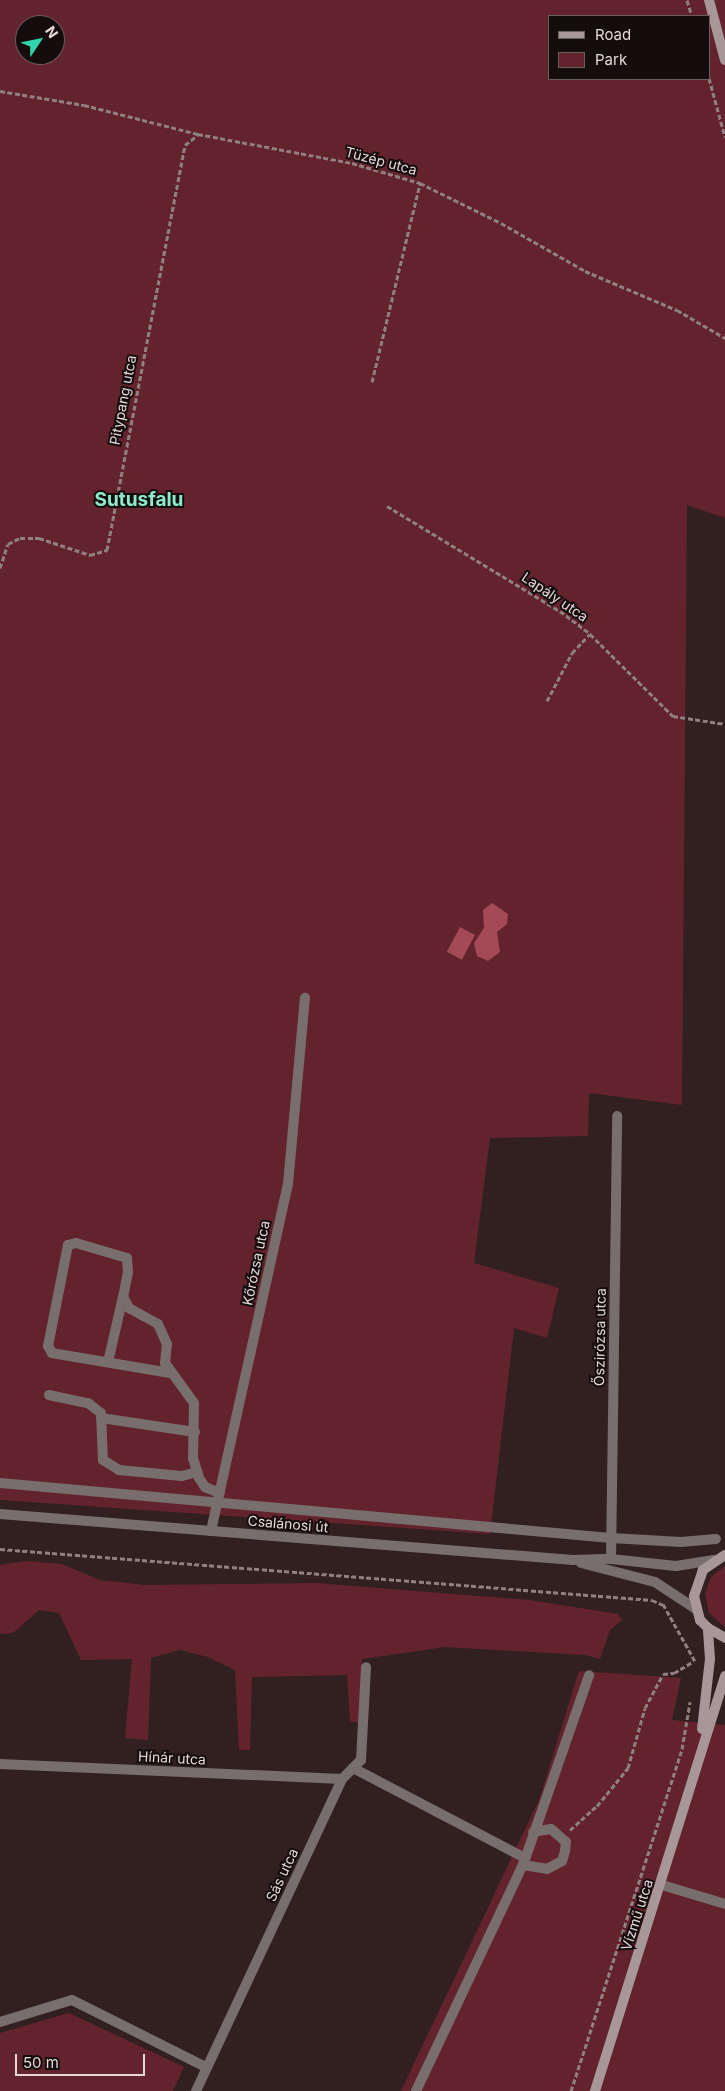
<!DOCTYPE html>
<html>
<head>
<meta charset="utf-8">
<style>
	body { margin:0 }
	#map { position:relative; width:725px; height:2091px; overflow:hidden; background:#322021; font-family:Inter,sans-serif }
	div>[style] { position:absolute }
	.green>* { inset:0; background:#63232d }
	.water>* { inset:0; background:#a44a56; transform-origin:0 0 }
	.path>* { height:3px; margin-top:-1.5px; transform-origin:0; background:repeating-linear-gradient(90deg,#908081 0 5px,transparent 0 7.5px) }
	.service>* { height:10px; margin:-5px; padding:0 5px; transform-origin:5px; border-radius:5px; background:#786e6e }
	.minor>* { height:10px; margin:-5px; padding:0 5px; transform-origin:5px; border-radius:5px; background:#786e6e }
	.tertiary>* { height:10px; margin:-5px; padding:0 5px; transform-origin:5px; border-radius:5px; background:#786e6e }
	.secondary>* { height:10px; margin:-5px; padding:0 5px; transform-origin:5px; border-radius:5px; background:#a89798 }
	span { translate:-50% -50%; white-space:nowrap; text-align:center; line-height:1.15; -webkit-text-stroke:4px #140c0d; paint-order:stroke }
	.street-label { font-size:14px; color:#e5d8d9 }
	.district-label { font-size:19px; color:#8debcb; font-weight:700 }
	.legend { position:absolute; left:548px; top:15px; width:162px; height:65px; box-sizing:border-box; background:#140c0d; border:1px solid #685e5f; margin:0; padding:6px 9px; list-style:none; font-size:15px; color:#e5d8d9 }
	.legend li { display:flex; align-items:center; gap:10px; height:25px }
	.legend b { width:25px; border:1px solid #685e5f }
	.north { position:absolute; left:15px; top:15px; width:50px; height:50px; box-sizing:border-box; background:#140c0d; border:1px solid #685e5f; border-radius:50%; rotate:56deg; font-size:14px; font-weight:700; line-height:20px; text-align:center; color:#e5d8d9 }
	.north::after { content:''; display:block; margin:auto; width:18px; height:22px; background:#2fd4aa; clip-path:polygon(50% 0,100% 100%,50% 72%,0 100%) }
	.scale { position:absolute; left:15px; top:2054px; width:130px; height:22px; box-sizing:border-box; border:2px solid #e5d8d9; border-top:0; padding-left:6px; font-size:15px; line-height:18px; white-space:nowrap; color:#e5d8d9; -webkit-text-stroke:4px #140c0d; paint-order:stroke }
</style>
</head>
<body>
<div id="map">
	<div class="green">
		<div style="clip-path:polygon(evenodd,0 0,725px 0,725px 518px,687px 505px,682px 1105px,589px 1093px,588px 1136px,490px 1138px,474px 1263px,559px 1288px,547px 1338px,514px 1328px,490px 1534px,0 1500px,0 0,549px 16px,709px 16px,709px 79px,549px 79px,549px 16px,0 0,25px 25px,55px 25px,55px 55px,25px 55px,25px 25px)"></div>
		<div style="clip-path:polygon(26px 1561px,62px 1564px,100px 1580px,145px 1585px,316px 1583px,529px 1600px,618px 1614px,622px 1620px,610px 1630px,600px 1659px,585px 1655px,445px 1647px,362px 1659px,359px 1723px,350px 1721px,347px 1675px,252px 1677px,250px 1750px,239px 1750px,235px 1670px,208px 1657px,180px 1650px,151px 1658px,148px 1740px,125px 1738px,132px 1659px,81px 1660px,59px 1613px,39px 1610px,13px 1633px,0 1634px,0 1565px)"></div>
		<div style="clip-path:polygon(725px 1566px,725px 1627px,709px 1613px,705px 1594px,711px 1577px)"></div>
		<div style="clip-path:polygon(579px 1671px,681px 1678px,672px 1720px,725px 1725px,725px 2091px,401px 2091px,539px 1800px)"></div>
		<div style="clip-path:polygon(69px 2013px,184px 2067px,173px 2091px,0 2091px,0 2033px)"></div>
	</div>
	<div class="water">
		<div style="clip-path:polygon(492px 903px,508px 914px,507px 924px,497px 932px,500px 952px,488px 961px,477px 956px,474px 943px,484px 928px,483px 910px)"></div>
		<div style="left:460px;top:927px;width:17px;height:28px;rotate:28deg"></div>
	</div>
	<div class="path">
		<div style="left:687px;top:0;width:17px;rotate:73deg"></div>
		<div style="left:709px;top:78px;width:61px;rotate:74.8deg"></div>
		<div style="left:0;top:91px;width:85px;rotate:9.5deg"></div>
		<div style="left:84px;top:105px;width:118px;rotate:14.3deg"></div>
		<div style="left:198px;top:134px;width:157px;rotate:10.7deg"></div>
		<div style="left:352px;top:163px;width:71px;rotate:16.4deg"></div>
		<div style="left:420px;top:183px;width:90px;rotate:26.3deg"></div>
		<div style="left:501px;top:223px;width:97px;rotate:29.7deg"></div>
		<div style="left:585px;top:271px;width:100px;rotate:23deg"></div>
		<div style="left:677px;top:310px;width:56px;rotate:30.3deg"></div>
		<div style="left:372px;top:382px;width:205px;rotate:-76.4deg"></div>
		<div style="left:387px;top:506px;width:202px;rotate:31.3deg"></div>
		<div style="left:560px;top:611px;width:38px;rotate:37deg"></div>
		<div style="left:590px;top:634px;width:117px;rotate:44.7deg"></div>
		<div style="left:673px;top:716px;width:53px;rotate:8.7deg"></div>
		<div style="left:0;top:568px;width:25px;rotate:-72deg"></div>
		<div style="left:8px;top:544px;width:13px;rotate:-27deg"></div>
		<div style="left:20px;top:538px;width:19px"></div>
		<div style="left:39px;top:538px;width:54px;rotate:18.4deg"></div>
		<div style="left:90px;top:555px;width:18px;rotate:-16deg"></div>
		<div style="left:107px;top:550px;width:412px;rotate:-79.1deg"></div>
		<div style="left:185px;top:145px;width:16px;rotate:-38deg"></div>
		<div style="left:547px;top:701px;width:54px;rotate:-62.5deg"></div>
		<div style="left:572px;top:653px;width:26px;rotate:-47deg"></div>
		<div style="left:0;top:1549px;width:654px;rotate:4.47deg"></div>
		<div style="left:652px;top:1600px;width:12px;rotate:24deg"></div>
		<div style="left:663px;top:1604px;width:65px;rotate:60.7deg"></div>
		<div style="left:570px;top:1830px;width:36px;rotate:-42deg"></div>
		<div style="left:597px;top:1806px;width:49px;rotate:-50.8deg"></div>
		<div style="left:628px;top:1768px;width:62px;rotate:-74.2deg"></div>
		<div style="left:645px;top:1708px;width:38px;rotate:-62deg"></div>
		<div style="left:663px;top:1674px;width:11px;rotate:-5deg"></div>
		<div style="left:674px;top:1673px;width:23px;rotate:-31deg"></div>
		<div style="left:571px;top:2091px;width:360px;rotate:-72deg"></div>
		<div style="left:682px;top:1749px;width:48px;rotate:-80.3deg"></div>
	</div>
	<div class="service">
		<div style="left:108px;top:1362px;width:67px;rotate:-77deg"></div>
		<div style="left:170px;top:1373px;width:120px;rotate:-170.4deg"></div>
		<div style="left:52px;top:1353px;width:8px;rotate:-120deg"></div>
		<div style="left:48px;top:1346px;width:103px;rotate:-78.8deg"></div>
		<div style="left:68px;top:1245px;width:8px;rotate:-14deg"></div>
		<div style="left:76px;top:1243px;width:53px;rotate:16.4deg"></div>
		<div style="left:127px;top:1258px;width:14px;rotate:86deg"></div>
		<div style="left:128px;top:1272px;width:25px;rotate:101deg"></div>
		<div style="left:123px;top:1297px;width:13px;rotate:61deg"></div>
		<div style="left:129px;top:1308px;width:33px;rotate:29deg"></div>
		<div style="left:158px;top:1324px;width:22px;rotate:66deg"></div>
		<div style="left:167px;top:1344px;width:19px;rotate:96deg"></div>
		<div style="left:165px;top:1363px;width:49px;rotate:54.1deg"></div>
		<div style="left:194px;top:1403px;width:55px;rotate:91deg"></div>
		<div style="left:193px;top:1458px;width:21px;rotate:73deg"></div>
		<div style="left:199px;top:1478px;width:11px;rotate:56deg"></div>
		<div style="left:205px;top:1487px;width:16px;rotate:22deg"></div>
		<div style="left:49px;top:1395px;width:40px;rotate:12deg"></div>
		<div style="left:88px;top:1403px;width:16px;rotate:38deg"></div>
		<div style="left:101px;top:1413px;width:47px;rotate:87.6deg"></div>
		<div style="left:103px;top:1460px;width:19px;rotate:32deg"></div>
		<div style="left:119px;top:1470px;width:63px;rotate:5.4deg"></div>
		<div style="left:182px;top:1476px;width:16px;rotate:-15deg"></div>
		<div style="left:101px;top:1418px;width:95px;rotate:8.5deg"></div>
		<div style="left:662px;top:1885px;width:66px;rotate:16.8deg"></div>
	</div>
	<div class="minor">
		<div style="left:0;top:1483px;width:613px;rotate:5.14deg"></div>
		<div style="left:611px;top:1538px;width:70px;rotate:3.3deg"></div>
		<div style="left:681px;top:1542px;width:35px;rotate:-5deg"></div>
		<div style="left:211px;top:1531px;width:355px;rotate:-77.5deg"></div>
		<div style="left:288px;top:1184px;width:187px;rotate:-84.8deg"></div>
		<div style="left:611px;top:1559px;width:443px;rotate:-89.2deg"></div>
		<div style="left:0;top:1764px;width:342px;rotate:2.5deg"></div>
		<div style="left:353px;top:1768px;width:194px;rotate:27.6deg"></div>
		<div style="left:523px;top:1865px;width:24px;rotate:9deg"></div>
		<div style="left:547px;top:1869px;width:17px;rotate:-28deg"></div>
		<div style="left:562px;top:1861px;width:10px;rotate:-73deg"></div>
		<div style="left:565px;top:1851px;width:9px;rotate:-84deg"></div>
		<div style="left:566px;top:1842px;width:20px;rotate:-139deg"></div>
		<div style="left:551px;top:1829px;width:18px;rotate:171deg"></div>
		<div style="left:0;top:2022px;width:75px;rotate:-17deg"></div>
		<div style="left:72px;top:2000px;width:150px;rotate:26.6deg"></div>
		<div style="left:196px;top:2091px;width:344px;rotate:-64.9deg"></div>
		<div style="left:342px;top:1779px;width:27px;rotate:-45deg"></div>
		<div style="left:361px;top:1760px;width:93px;rotate:-86.9deg"></div>
		<div style="left:416px;top:2091px;width:250px;rotate:-64.7deg"></div>
		<div style="left:523px;top:1865px;width:201px;rotate:-70.8deg"></div>
	</div>
	<div class="tertiary">
		<div style="left:0;top:1514px;width:575px;rotate:4.59deg"></div>
		<div style="left:573px;top:1560px;width:38px;rotate:-2deg"></div>
		<div style="left:611px;top:1559px;width:65px;rotate:6.1deg"></div>
		<div style="left:676px;top:1566px;width:38px;rotate:-9deg"></div>
		<div style="left:581px;top:1563px;width:76px;rotate:14.4deg"></div>
		<div style="left:655px;top:1582px;width:49px;rotate:33.4deg"></div>
	</div>
	<div class="secondary">
		<div style="left:709px;top:0;width:62px;rotate:75.1deg"></div>
		<div style="left:725px;top:1555px;width:27px;rotate:146deg"></div>
		<div style="left:703px;top:1570px;width:28px;rotate:109deg"></div>
		<div style="left:694px;top:1596px;width:25px;rotate:76deg"></div>
		<div style="left:700px;top:1620px;width:11px;rotate:45deg"></div>
		<div style="left:708px;top:1628px;width:20px;rotate:30deg"></div>
		<div style="left:702px;top:1729px;width:70px;rotate:-83.5deg"></div>
		<div style="left:710px;top:1659px;width:31px;rotate:-94deg"></div>
		<div style="left:595px;top:2091px;width:435px;rotate:-72.6deg"></div>
	</div>
	<div class="street-label">
		<span style="left:381px;top:161px;rotate:15deg">Tüzép utca</span>
		<span style="left:123px;top:400px;rotate:-79deg">Pitypang utca</span>
		<span style="left:555px;top:597px;rotate:34deg">Lapály utca</span>
		<span style="left:256px;top:1263px;rotate:-78deg">Kőrózsa utca</span>
		<span style="left:600px;top:1337px;rotate:-89deg">Őszirózsa utca</span>
		<span style="left:288px;top:1524px;rotate:5deg">Csalánosi út</span>
		<span style="left:172px;top:1758px;rotate:3deg">Hínár utca</span>
		<span style="left:282px;top:1875px;rotate:-65deg">Sás utca</span>
		<span style="left:637px;top:1915px;rotate:-72deg">Vízmű utca</span>
	</div>
	<div class="district-label">
		<span style="left:139px;top:500px">Sutusfalu</span>
	</div>
	<ul class="legend">
	<li><b style="height:6px;background:#a89798"></b>Road</li>
	<li><b style="height:14px;background:#63232d"></b>Park</li>
	</ul>
	<div class="north">N</div>
	<div class="scale">50 m</div>
</div>
</body>
</html>
